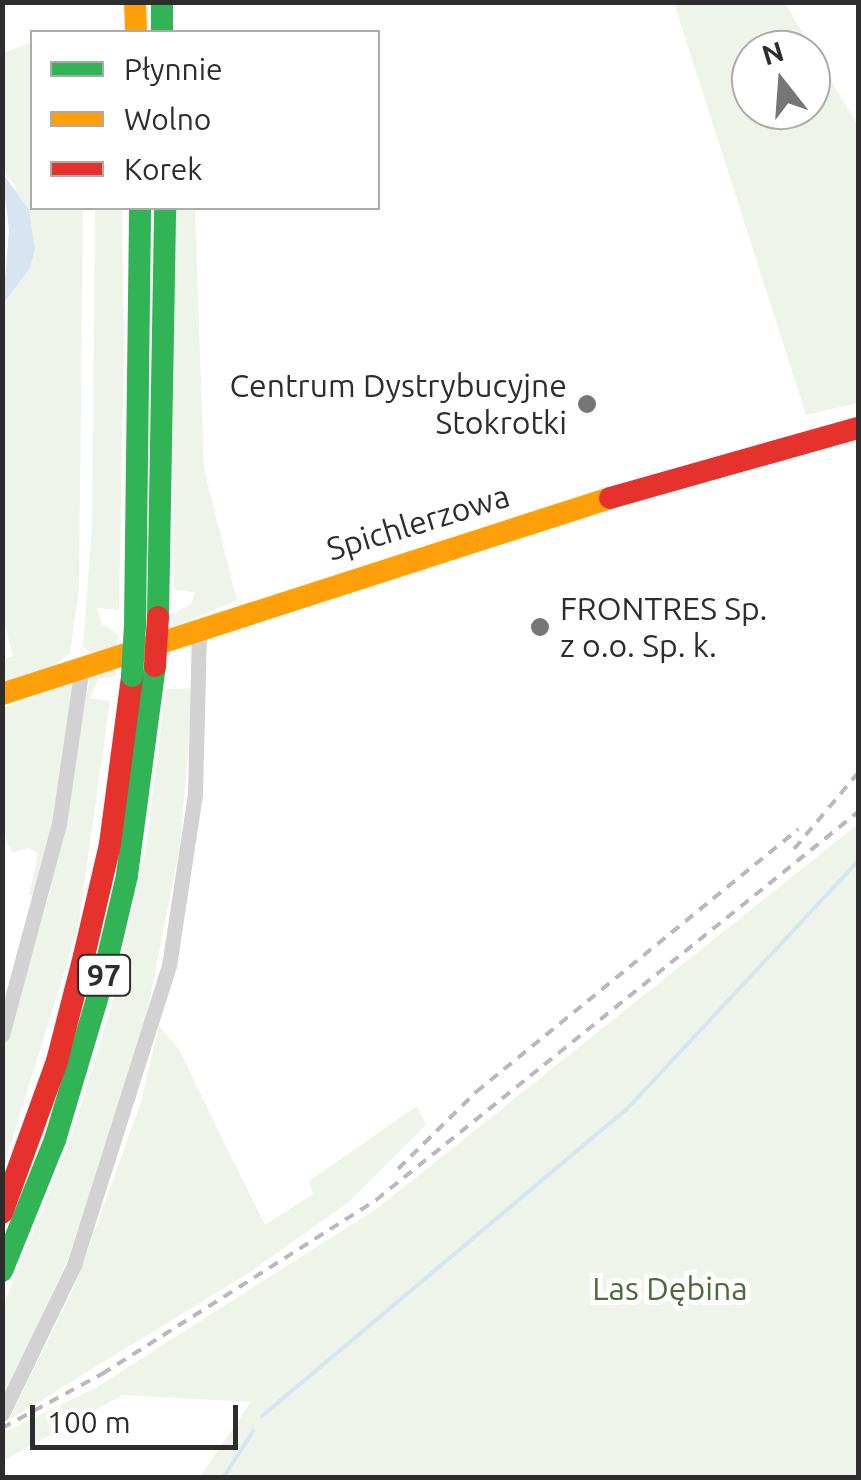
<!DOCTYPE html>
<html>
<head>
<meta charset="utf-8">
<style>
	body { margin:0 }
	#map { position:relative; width:861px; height:1480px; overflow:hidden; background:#fff; font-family:Ubuntu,sans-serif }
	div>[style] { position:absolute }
	.green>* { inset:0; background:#eff4ea }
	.water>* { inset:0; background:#d6e5f1 }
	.stream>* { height:4px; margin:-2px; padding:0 2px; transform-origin:2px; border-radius:2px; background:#d6e5f1 }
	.street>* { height:15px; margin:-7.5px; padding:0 7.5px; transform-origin:7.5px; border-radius:7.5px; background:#d2d2d2 }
	.fast>* { height:22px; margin:-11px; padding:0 11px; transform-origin:11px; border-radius:11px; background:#30b455 }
	.slow>* { height:22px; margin:-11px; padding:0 11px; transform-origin:11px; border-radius:11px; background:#ff9f0a }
	.jam>* { height:22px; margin:-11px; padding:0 11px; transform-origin:11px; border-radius:11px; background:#e5322d }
	.rail>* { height:4px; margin-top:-2px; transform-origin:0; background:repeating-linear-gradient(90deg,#b9b9b9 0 10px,transparent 0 18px) }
	.fast-bridge>* { height:22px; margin:-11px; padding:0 11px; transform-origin:11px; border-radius:11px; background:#30b455 }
	.jam-bridge>* { height:22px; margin:-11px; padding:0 11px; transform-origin:11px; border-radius:11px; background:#e5322d }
	.dots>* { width:28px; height:28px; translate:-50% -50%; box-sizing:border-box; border:5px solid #fff; border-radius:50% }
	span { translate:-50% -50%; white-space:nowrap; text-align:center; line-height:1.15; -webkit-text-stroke:10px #fff; paint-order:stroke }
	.shield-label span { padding:2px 8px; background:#fff; border:2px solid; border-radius:8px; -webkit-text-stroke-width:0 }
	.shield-label { font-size:30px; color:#2d2d2d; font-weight:700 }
	.poi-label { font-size:32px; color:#2d2d2d }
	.right { translate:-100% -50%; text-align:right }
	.left { translate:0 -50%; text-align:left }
	.street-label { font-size:32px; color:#2d2d2d }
	.park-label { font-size:32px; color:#4d683a }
	.frame { position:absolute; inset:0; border:5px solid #2d2d2d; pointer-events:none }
	.legend { position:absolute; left:30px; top:30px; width:350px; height:180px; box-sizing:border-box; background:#fff; border:2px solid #ababab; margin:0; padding:12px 18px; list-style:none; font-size:30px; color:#2d2d2d }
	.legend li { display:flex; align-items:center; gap:20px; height:50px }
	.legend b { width:50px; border:2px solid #ababab }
	.north { position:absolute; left:731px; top:30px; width:100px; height:100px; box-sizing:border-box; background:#fff; border:2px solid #ababab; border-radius:50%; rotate:343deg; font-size:28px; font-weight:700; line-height:40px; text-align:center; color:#2d2d2d }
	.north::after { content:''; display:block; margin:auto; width:35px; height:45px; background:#767676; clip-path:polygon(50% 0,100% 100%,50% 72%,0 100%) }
	.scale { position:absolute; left:30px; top:1405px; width:208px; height:45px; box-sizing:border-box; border:5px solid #2d2d2d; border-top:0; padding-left:12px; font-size:30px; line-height:35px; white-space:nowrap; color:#2d2d2d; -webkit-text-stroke:8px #fff; paint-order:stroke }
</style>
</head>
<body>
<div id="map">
	<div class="green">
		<div style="clip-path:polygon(evenodd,674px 3px,785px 3px,858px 126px,858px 403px,806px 415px,674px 3px,751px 50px,811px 50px,811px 110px,751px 110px,751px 50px)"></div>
		<div style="clip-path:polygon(32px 42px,32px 208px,83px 208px,79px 589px,70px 653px,51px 668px,3px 685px,3px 660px,13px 656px,3px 618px,3px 304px,30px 268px,15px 185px,3px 172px,3px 53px)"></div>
		<div style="clip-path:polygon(95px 208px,122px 208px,124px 346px,119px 610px,97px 608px,102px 624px,118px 634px,117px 647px,95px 655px,83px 647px,92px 526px)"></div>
		<div style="clip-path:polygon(172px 208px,195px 208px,204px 468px,237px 600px,173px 627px,171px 615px,191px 604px,195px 592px,174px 590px)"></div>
		<div style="clip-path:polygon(116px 669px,116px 676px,99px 679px,90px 698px,110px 701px,78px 928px,3px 1169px,3px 1045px,49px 895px,90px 676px)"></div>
		<div style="clip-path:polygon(73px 683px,58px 807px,37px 896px,29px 895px,38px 853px,28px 848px,12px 853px,3px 833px,3px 708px)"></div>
		<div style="clip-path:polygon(193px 688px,180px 846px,145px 1024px,69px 1257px,3px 1400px,3px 1306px,71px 1138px,111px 1006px,145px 853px,166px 689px)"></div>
		<div style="clip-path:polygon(858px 824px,858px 1477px,200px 1477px,251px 1402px,122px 1395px,3px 1461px,3px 1433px,97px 1387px,379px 1207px)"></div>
		<div style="clip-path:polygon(159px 1026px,178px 1048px,265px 1225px,313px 1194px,309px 1181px,417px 1106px,426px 1125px,349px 1202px,252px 1271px,9px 1420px,75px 1285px,140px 1105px)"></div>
	</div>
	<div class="water">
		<div style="clip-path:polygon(2px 172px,29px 210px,35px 249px,30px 268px,3px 304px,9px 230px)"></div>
	</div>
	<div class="stream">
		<div style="left:262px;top:1416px;width:476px;rotate:-40.1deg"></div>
		<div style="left:626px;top:1110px;width:340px;rotate:-47deg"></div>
		<div style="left:223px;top:1478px;width:56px;rotate:-57.4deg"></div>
	</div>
	<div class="street">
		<div style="left:2px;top:1035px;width:219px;rotate:-74.9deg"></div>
		<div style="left:59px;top:824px;width:159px;rotate:-81.7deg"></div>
		<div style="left:2px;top:1414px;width:165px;rotate:-64.2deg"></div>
		<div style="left:74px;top:1265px;width:314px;rotate:-72.4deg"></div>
		<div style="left:169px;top:966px;width:173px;rotate:-81.4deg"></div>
		<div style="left:195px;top:795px;width:168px;rotate:-88.6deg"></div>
	</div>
	<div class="fast">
		<div style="left:162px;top:2px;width:30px;rotate:90deg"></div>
		<div style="left:158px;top:617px;width:409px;rotate:-89deg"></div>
		<div style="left:135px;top:625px;width:417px;rotate:-89.3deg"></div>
		<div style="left:2px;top:1271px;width:141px;rotate:-68deg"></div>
		<div style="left:55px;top:1140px;width:165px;rotate:-73.4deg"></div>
		<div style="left:102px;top:982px;width:110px;rotate:-76.8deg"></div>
		<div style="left:127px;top:875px;width:211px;rotate:-82.4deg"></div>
	</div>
	<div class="slow">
		<div style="left:135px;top:2px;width:30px;rotate:88deg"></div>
		<div style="left:2px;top:694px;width:639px;rotate:-17.87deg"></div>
	</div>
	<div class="jam">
		<div style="left:610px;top:498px;width:258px;rotate:-15.8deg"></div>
		<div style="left:2px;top:1213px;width:162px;rotate:-70.1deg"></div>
		<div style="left:57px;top:1061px;width:108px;rotate:-75.6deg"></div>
		<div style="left:84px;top:956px;width:115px;rotate:-76.9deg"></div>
		<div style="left:110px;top:844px;width:169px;rotate:-82.5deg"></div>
	</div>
	<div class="rail">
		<div style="left:794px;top:849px;width:99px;rotate:-49.9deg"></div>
		<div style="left:398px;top:1169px;width:110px;rotate:-44.6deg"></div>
		<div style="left:476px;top:1092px;width:416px;rotate:-39.2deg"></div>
		<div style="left:2px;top:1428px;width:114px;rotate:-28.4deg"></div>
		<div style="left:102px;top:1374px;width:325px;rotate:-32.4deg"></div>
		<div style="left:376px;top:1200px;width:619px;rotate:-38.83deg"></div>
	</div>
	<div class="fast-bridge">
		<div style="left:132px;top:676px;width:51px;rotate:-86.6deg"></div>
	</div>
	<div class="jam-bridge">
		<div style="left:155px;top:666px;width:49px;rotate:-86.5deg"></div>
	</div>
	<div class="dots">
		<div style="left:587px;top:404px;background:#767676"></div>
		<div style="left:540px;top:627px;background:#767676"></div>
	</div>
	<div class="shield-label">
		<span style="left:104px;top:975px">97</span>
	</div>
	<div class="poi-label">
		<span class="right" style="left:567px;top:404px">Centrum Dystrybucyjne<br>Stokrotki</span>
		<span class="left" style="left:560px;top:627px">FRONTRES Sp.<br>z o.o. Sp. k.</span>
	</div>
	<div class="street-label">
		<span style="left:418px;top:522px;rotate:-17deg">Spichlerzowa</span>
	</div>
	<div class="park-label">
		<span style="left:670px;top:1288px">Las Dębina</span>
	</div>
	<div class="frame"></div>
	<ul class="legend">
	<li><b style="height:12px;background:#30b455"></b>Płynnie</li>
	<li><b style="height:12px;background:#ff9f0a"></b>Wolno</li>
	<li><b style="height:12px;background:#e5322d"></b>Korek</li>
	</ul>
	<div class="north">N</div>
	<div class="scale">100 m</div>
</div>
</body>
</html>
